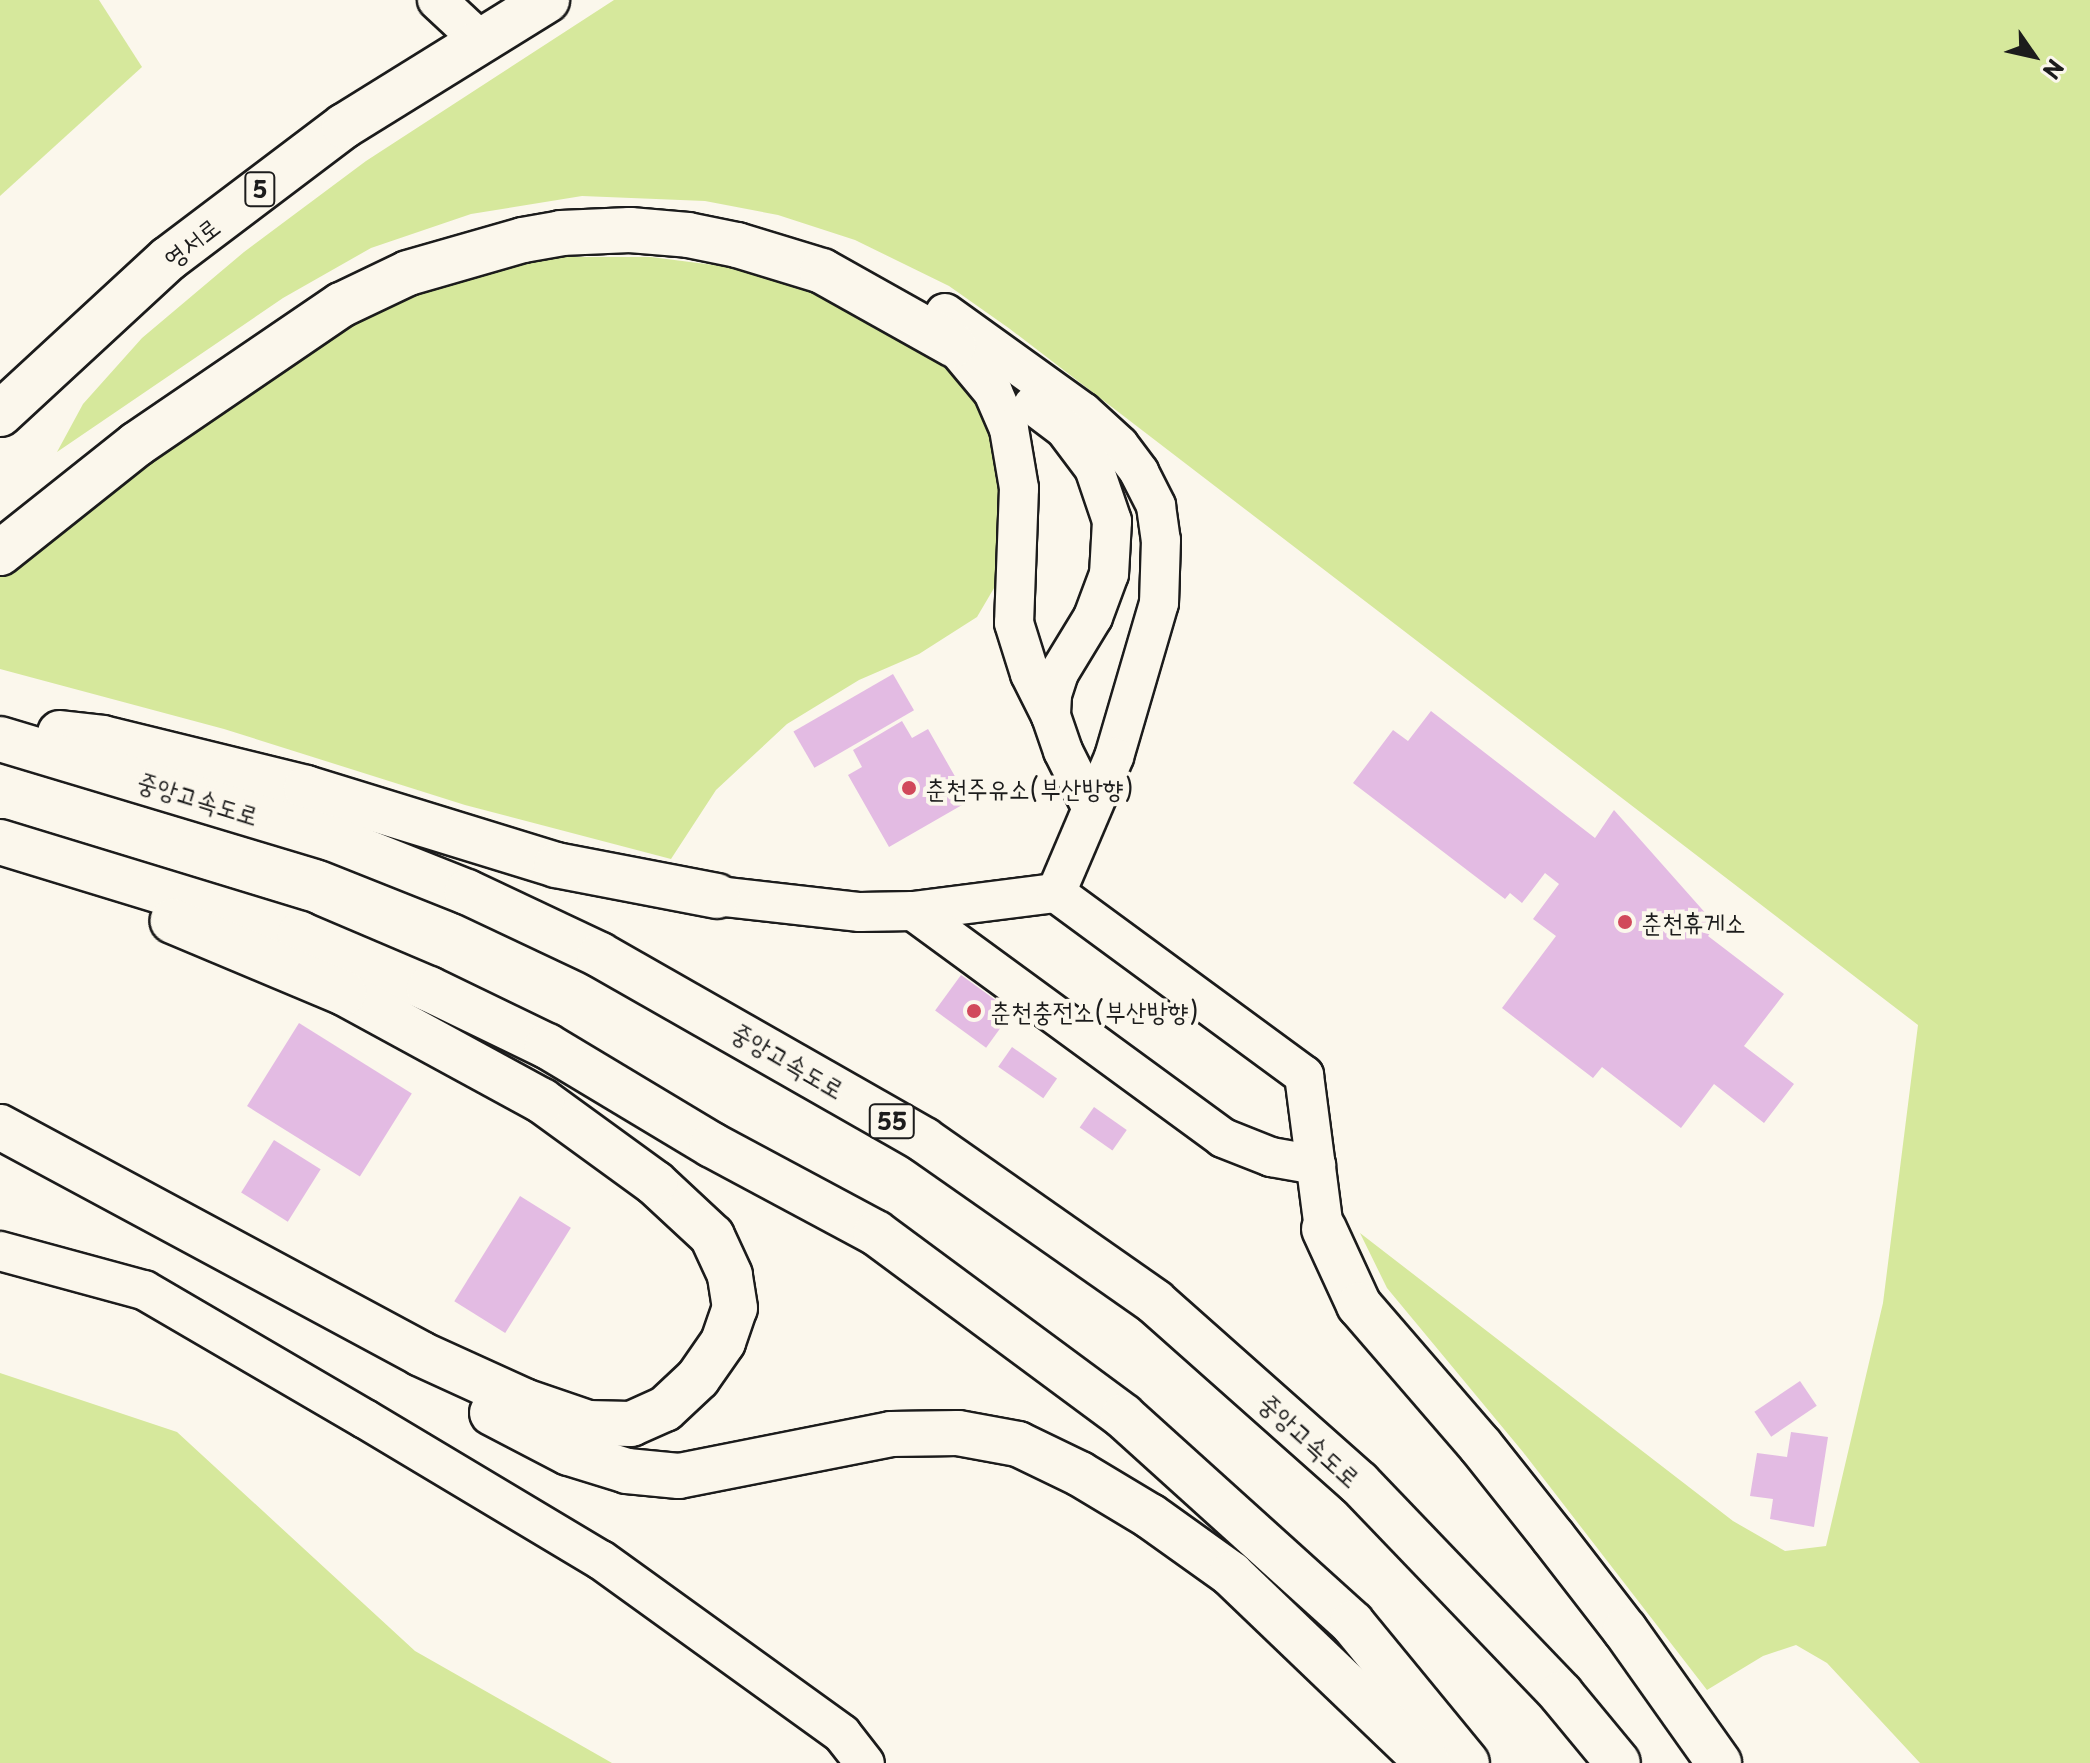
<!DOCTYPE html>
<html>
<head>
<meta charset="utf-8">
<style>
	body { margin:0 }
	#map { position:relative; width:2090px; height:1763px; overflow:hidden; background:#fbf7ec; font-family:"Playpen Sans","Poor Story",sans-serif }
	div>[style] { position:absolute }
	.green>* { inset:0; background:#d6e89c }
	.building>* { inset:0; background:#e3bbe3; transform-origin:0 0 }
	.roads { filter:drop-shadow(2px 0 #1c1c1c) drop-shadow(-2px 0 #1c1c1c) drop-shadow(0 2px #1c1c1c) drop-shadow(0 -2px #1c1c1c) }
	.minor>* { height:38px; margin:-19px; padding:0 19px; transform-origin:19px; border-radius:19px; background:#fbf7ec }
	.major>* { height:44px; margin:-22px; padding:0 22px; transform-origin:22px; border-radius:22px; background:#fbf7ec }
	.highway>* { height:44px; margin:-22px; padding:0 22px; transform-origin:22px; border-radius:22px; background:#fbf7ec }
	.dots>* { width:22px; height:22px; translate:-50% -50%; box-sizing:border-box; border:4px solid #fbf7ec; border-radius:50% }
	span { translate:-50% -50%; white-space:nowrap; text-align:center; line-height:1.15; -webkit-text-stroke:8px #fbf7ec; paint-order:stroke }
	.shield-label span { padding:2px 6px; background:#fbf7ec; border:2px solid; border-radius:6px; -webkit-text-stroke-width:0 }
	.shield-label { font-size:24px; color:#1c1c1c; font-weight:700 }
	.street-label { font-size:26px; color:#1c1c1c }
	.poi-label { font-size:26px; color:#1c1c1c }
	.left { translate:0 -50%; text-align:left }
	.north { position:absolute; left:1994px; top:16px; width:80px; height:80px; -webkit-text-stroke:6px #fbf7ec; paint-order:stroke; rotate:124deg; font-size:22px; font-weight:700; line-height:32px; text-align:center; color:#1c1c1c }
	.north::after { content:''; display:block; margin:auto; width:28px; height:36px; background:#1c1c1c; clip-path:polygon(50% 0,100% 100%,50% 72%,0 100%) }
</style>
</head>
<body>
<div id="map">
	<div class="green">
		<div style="clip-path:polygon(0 0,99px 0,142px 67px,0 196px)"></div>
		<div style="clip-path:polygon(614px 0,2090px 0,2090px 1763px,1920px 1763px,1827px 1663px,1796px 1645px,1763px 1656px,1707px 1690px,1523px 1452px,1387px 1288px,1360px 1233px,1733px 1521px,1785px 1551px,1826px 1546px,1883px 1303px,1918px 1025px,1010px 329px,949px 286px,855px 240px,778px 215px,705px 201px,582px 196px,471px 214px,371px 248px,283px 298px,57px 452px,83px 404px,142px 338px,244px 252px,366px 161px)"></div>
		<div style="clip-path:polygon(525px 257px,651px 257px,745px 269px,835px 297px,915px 337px,959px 376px,1007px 443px,1007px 566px,977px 617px,919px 654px,859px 680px,787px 724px,716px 790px,671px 859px,465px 805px,224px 729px,0 669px,0 566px,74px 509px,374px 306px)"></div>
		<div style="clip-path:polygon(0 1373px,177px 1432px,415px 1651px,612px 1763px,0 1763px)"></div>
	</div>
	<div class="building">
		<div style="left:893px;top:674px;width:42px;height:115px;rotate:60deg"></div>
		<div style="clip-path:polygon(1431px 711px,1595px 838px,1614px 810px,1716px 925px,1708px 936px,1784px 994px,1744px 1046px,1794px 1084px,1764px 1123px,1714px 1084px,1681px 1128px,1602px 1067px,1593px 1078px,1502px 1008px,1556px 936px,1533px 919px,1559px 884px,1545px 873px,1522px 903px,1510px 893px,1505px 899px,1353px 783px,1393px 730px,1408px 741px)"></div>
		<div style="clip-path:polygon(902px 721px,912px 738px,928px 729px,969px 801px,889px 847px,848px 775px,862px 767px,853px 750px)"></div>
		<div style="left:961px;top:975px;width:63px;height:44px;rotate:36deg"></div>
		<div style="left:299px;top:1023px;width:133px;height:98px;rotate:32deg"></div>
		<div style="left:1012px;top:1047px;width:55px;height:24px;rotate:35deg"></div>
		<div style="left:1094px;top:1107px;width:40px;height:25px;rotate:35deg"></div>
		<div style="left:274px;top:1140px;width:55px;height:62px;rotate:32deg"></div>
		<div style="left:520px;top:1196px;width:60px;height:124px;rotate:32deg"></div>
		<div style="left:1800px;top:1381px;width:30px;height:55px;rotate:56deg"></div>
		<div style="clip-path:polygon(1791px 1432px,1828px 1437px,1814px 1527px,1770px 1519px,1773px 1499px,1750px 1496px,1757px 1453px,1787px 1457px)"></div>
	</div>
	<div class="roads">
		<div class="minor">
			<div style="left:437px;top:0;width:60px;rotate:43deg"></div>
			<div style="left:945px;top:313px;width:170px;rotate:35.7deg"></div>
			<div style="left:1083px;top:412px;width:49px;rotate:42.5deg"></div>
			<div style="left:1119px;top:445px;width:34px;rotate:53deg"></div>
			<div style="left:1139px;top:472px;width:38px;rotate:63deg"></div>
			<div style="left:1156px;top:506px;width:34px;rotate:82deg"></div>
			<div style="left:1161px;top:540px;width:63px;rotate:91.8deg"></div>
			<div style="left:1159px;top:603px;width:160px;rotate:106.3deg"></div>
			<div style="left:1114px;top:757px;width:148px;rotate:113.1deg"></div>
			<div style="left:954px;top:345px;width:61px;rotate:50.3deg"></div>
			<div style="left:993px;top:392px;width:40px;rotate:66.6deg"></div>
			<div style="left:1009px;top:429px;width:60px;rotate:80.4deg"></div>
			<div style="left:1019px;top:488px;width:135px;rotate:92.1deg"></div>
			<div style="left:1014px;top:623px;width:53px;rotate:72.6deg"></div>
			<div style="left:1030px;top:674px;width:47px;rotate:63.4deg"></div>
			<div style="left:1033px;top:405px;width:39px;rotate:37deg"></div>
			<div style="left:1064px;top:428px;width:50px;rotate:53.1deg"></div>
			<div style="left:1094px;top:468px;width:56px;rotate:71.2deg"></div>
			<div style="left:1112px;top:521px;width:53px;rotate:93.2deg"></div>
			<div style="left:1109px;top:574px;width:46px;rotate:110.4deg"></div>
			<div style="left:1093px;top:617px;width:66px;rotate:121.3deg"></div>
			<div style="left:1059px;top:673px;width:23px;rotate:108deg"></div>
			<div style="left:1052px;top:695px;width:21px;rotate:93deg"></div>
			<div style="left:1051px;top:716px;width:37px;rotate:71deg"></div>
			<div style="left:1063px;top:751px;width:63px;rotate:63.4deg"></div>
			<div style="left:717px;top:896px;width:144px;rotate:6.4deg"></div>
			<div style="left:860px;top:912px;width:53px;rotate:-1.1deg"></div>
			<div style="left:913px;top:911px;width:144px;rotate:-7.2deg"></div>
			<div style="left:1056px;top:893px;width:308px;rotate:36.3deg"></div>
			<div style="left:1304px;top:1075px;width:155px;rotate:82.6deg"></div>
			<div style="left:913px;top:911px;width:384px;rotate:36.2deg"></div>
			<div style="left:1223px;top:1138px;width:52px;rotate:21.6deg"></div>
			<div style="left:1271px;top:1157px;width:46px;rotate:10.1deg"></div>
			<div style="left:0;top:1251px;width:149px;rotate:15.2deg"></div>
			<div style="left:144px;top:1290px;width:256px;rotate:30.3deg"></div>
			<div style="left:365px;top:1419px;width:275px;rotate:30.9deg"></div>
			<div style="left:601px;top:1560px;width:297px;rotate:35.8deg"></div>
			<div style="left:842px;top:1734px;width:37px;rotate:52deg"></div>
		</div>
		<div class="major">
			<div style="left:0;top:414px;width:229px;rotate:-42.7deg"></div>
			<div style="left:168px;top:259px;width:221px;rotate:-37.1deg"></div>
			<div style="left:344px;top:126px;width:239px;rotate:-31.8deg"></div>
		</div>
		<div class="highway">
			<div style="left:0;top:553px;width:175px;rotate:-38.5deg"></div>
			<div style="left:137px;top:444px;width:247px;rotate:-34.3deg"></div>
			<div style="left:341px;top:305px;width:74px;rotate:-25.5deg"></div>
			<div style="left:408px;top:273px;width:120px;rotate:-16deg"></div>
			<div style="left:523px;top:240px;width:39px;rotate:-10deg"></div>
			<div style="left:561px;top:233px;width:69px;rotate:-2.5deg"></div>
			<div style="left:630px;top:230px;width:58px;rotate:4.9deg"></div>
			<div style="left:688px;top:235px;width:50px;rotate:11.5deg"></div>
			<div style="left:737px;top:245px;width:89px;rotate:17deg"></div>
			<div style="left:822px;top:271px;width:151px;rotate:29.3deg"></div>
			<div style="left:60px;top:733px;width:43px;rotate:6.6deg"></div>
			<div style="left:103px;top:738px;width:209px;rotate:13.8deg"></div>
			<div style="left:306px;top:788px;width:262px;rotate:17.1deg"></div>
			<div style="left:556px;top:865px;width:164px;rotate:10.9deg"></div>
			<div style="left:0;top:739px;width:345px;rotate:16.7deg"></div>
			<div style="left:331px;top:838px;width:146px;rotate:21.7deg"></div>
			<div style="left:467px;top:892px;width:147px;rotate:25.3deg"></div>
			<div style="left:600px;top:955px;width:373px;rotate:29.7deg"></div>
			<div style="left:924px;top:1140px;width:282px;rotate:35deg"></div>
			<div style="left:1155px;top:1302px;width:273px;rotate:41.6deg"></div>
			<div style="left:1359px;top:1483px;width:292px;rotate:46.2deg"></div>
			<div style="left:1561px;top:1694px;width:89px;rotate:50.4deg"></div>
			<div style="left:0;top:842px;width:314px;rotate:17deg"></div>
			<div style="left:300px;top:934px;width:140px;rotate:23.1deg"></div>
			<div style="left:429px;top:989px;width:131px;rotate:25.8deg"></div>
			<div style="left:547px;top:1046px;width:192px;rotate:31deg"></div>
			<div style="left:712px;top:1145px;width:186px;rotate:28.2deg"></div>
			<div style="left:876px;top:1233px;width:307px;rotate:36.5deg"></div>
			<div style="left:1123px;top:1416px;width:309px;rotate:42.1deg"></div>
			<div style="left:1352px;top:1623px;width:181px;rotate:50.6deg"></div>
			<div style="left:0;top:1127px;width:478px;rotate:28.3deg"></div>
			<div style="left:421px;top:1354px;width:113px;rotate:24.5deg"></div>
			<div style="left:524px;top:1401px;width:68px;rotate:19deg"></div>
			<div style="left:588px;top:1423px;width:43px;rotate:1.3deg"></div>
			<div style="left:631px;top:1424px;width:37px;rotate:-24deg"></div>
			<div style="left:665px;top:1409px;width:45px;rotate:-43.2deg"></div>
			<div style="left:698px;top:1378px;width:44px;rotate:-55.2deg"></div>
			<div style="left:723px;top:1342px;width:36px;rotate:-71deg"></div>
			<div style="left:735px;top:1308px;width:33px;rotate:-99deg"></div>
			<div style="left:730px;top:1275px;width:43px;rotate:-114.8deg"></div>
			<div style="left:712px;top:1236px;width:78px;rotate:-137.1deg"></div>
			<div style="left:655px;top:1183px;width:140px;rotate:-144deg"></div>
			<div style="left:542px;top:1101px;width:226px;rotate:-151.4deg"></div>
			<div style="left:344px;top:993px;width:186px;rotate:-157.2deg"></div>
			<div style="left:1324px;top:1229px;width:84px;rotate:65.3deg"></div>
			<div style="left:1359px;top:1305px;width:185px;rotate:49.2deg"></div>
			<div style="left:1480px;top:1445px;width:117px;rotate:51.6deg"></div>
			<div style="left:1553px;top:1537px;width:118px;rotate:52.3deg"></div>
			<div style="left:1625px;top:1630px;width:163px;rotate:54.7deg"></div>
			<div style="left:492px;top:1413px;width:87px;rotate:27.5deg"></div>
			<div style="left:569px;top:1453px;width:61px;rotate:17.2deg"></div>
			<div style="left:627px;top:1471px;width:52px;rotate:5.5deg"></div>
			<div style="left:679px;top:1476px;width:216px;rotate:-11.2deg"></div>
			<div style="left:891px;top:1434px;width:67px;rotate:-0.9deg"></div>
			<div style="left:958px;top:1433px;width:61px;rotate:10.4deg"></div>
			<div style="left:1018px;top:1444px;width:69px;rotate:25.8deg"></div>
			<div style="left:1080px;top:1474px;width:82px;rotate:31deg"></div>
			<div style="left:1150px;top:1516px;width:100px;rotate:35.6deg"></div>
			<div style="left:1231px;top:1574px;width:273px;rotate:43.8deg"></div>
		</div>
	</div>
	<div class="dots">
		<div style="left:909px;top:788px;background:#d1495b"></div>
		<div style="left:1625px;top:922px;background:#d1495b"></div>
		<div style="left:974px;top:1011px;background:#d1495b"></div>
	</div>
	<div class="shield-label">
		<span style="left:260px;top:189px">5</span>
		<span style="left:892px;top:1121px">55</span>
	</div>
	<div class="street-label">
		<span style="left:191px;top:242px;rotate:-38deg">영서로</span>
		<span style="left:198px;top:798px;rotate:17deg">중앙고속도로</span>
		<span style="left:788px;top:1060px;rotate:30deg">중앙고속도로</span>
		<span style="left:1310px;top:1440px;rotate:42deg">중앙고속도로</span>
	</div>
	<div class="poi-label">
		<span class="left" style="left:925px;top:788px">춘천주유소(부산방향)</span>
		<span class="left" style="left:1641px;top:922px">춘천휴게소</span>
		<span class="left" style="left:990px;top:1011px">춘천충전소(부산방향)</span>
	</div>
	<div class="north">N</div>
</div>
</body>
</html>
